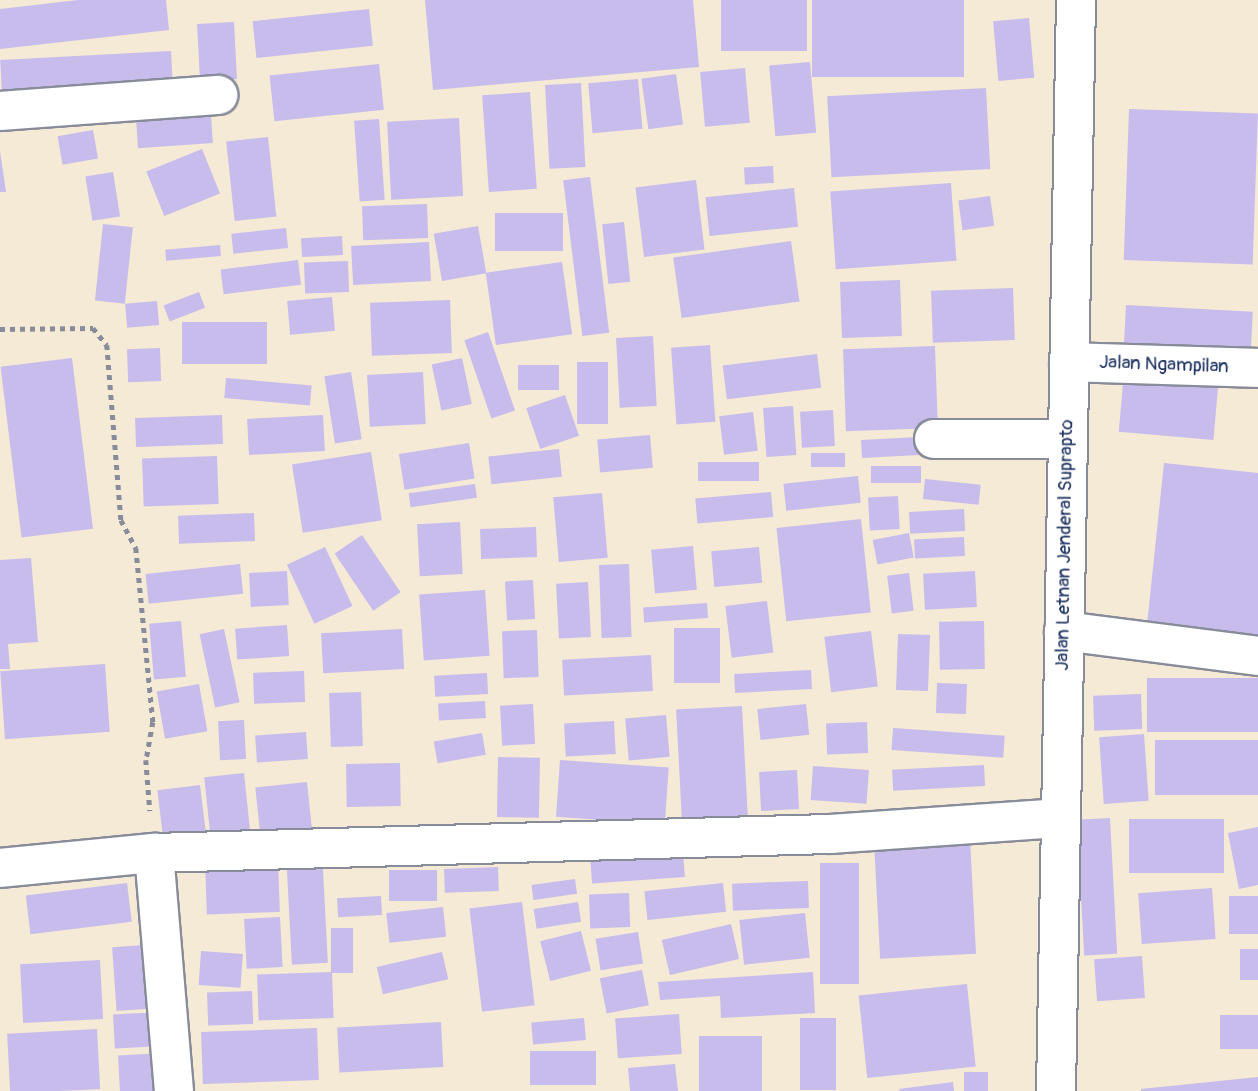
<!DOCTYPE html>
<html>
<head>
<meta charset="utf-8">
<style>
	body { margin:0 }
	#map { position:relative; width:1258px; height:1091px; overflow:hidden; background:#f5ead5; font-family:Pangolin,sans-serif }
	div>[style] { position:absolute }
	.building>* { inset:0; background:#c7bcec; transform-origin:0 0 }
	.path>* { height:4.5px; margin-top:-2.25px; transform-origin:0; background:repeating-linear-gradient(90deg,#888c9a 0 5px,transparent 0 10px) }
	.roads { filter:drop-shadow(2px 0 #888c9a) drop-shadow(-2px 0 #888c9a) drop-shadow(0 2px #888c9a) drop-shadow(0 -2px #888c9a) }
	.minor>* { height:38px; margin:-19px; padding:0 19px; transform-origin:19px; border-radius:19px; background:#fff }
	.major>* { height:38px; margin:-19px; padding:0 19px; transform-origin:19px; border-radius:19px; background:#fff }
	span { translate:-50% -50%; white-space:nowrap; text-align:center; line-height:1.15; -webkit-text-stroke:5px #fff; paint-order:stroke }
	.street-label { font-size:19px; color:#1b2f5e }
</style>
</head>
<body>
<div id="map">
	<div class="building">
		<div style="clip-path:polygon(78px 0,166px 0,169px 30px,0 49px,0 9px)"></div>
		<div style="clip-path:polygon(425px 0,693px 0,699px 67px,433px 90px)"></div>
		<div style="left:721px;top:0;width:86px;height:51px"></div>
		<div style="left:812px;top:0;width:152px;height:77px"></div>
		<div style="left:369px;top:9px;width:37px;height:117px;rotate:84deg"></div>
		<div style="left:1029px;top:18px;width:60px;height:36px;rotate:85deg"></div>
		<div style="left:234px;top:22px;width:57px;height:37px;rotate:87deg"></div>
		<div style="left:171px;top:51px;width:33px;height:171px;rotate:87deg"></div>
		<div style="left:810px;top:62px;width:71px;height:41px;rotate:85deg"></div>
		<div style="left:379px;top:64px;width:46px;height:110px;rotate:84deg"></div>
		<div style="left:745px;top:68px;width:55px;height:45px;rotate:85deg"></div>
		<div style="left:676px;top:74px;width:51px;height:35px;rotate:82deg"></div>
		<div style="left:638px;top:79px;width:50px;height:50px;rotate:85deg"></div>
		<div style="left:581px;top:83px;width:84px;height:36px;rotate:87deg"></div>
		<div style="left:986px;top:88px;width:81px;height:159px;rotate:87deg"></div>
		<div style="left:530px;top:92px;width:97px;height:48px;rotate:86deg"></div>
		<div style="left:1129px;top:109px;width:129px;height:151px;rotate:2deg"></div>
		<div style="left:211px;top:116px;width:27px;height:75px;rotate:86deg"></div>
		<div style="left:459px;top:118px;width:78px;height:72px;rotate:87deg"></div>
		<div style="left:379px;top:119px;width:81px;height:25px;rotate:86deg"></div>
		<div style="left:93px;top:130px;width:29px;height:36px;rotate:80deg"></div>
		<div style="left:268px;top:137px;width:80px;height:42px;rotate:84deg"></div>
		<div style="left:202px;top:149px;width:48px;height:60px;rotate:68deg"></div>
		<div style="clip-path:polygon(0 151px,6px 192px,0 192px)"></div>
		<div style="left:773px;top:166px;width:17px;height:29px;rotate:87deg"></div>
		<div style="left:113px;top:172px;width:45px;height:28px;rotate:81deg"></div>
		<div style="left:590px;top:177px;width:157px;height:27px;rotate:83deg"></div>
		<div style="left:696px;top:180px;width:70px;height:61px;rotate:83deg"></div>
		<div style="left:951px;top:183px;width:78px;height:121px;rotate:86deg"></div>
		<div style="left:794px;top:188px;width:39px;height:89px;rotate:84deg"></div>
		<div style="left:990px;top:196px;width:30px;height:32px;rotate:82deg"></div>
		<div style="left:427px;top:204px;width:34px;height:65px;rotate:88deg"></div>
		<div style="left:563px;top:213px;width:38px;height:68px;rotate:90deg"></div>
		<div style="left:624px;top:222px;width:60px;height:22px;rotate:84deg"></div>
		<div style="left:103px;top:224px;width:30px;height:77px;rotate:6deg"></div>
		<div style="left:478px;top:226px;width:48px;height:45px;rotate:80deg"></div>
		<div style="left:286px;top:228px;width:20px;height:55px;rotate:84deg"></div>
		<div style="left:342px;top:236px;width:19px;height:41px;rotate:87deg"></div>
		<div style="left:791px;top:241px;width:61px;height:119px;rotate:82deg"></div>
		<div style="left:429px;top:242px;width:39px;height:78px;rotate:87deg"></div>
		<div style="left:220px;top:245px;width:11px;height:55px;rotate:85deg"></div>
		<div style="left:298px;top:260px;width:25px;height:78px;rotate:83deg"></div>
		<div style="left:348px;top:261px;width:31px;height:44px;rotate:88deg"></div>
		<div style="left:562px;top:262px;width:73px;height:77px;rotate:82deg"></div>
		<div style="left:900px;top:280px;width:56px;height:60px;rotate:88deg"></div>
		<div style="left:1013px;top:288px;width:52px;height:82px;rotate:88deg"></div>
		<div style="left:199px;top:292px;width:17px;height:38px;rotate:69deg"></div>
		<div style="left:332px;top:297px;width:34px;height:45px;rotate:85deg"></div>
		<div style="left:450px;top:300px;width:53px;height:80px;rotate:88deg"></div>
		<div style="left:157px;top:301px;width:24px;height:32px;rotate:85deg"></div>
		<div style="left:1126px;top:305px;width:127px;height:43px;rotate:3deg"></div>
		<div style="left:182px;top:322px;width:85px;height:42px"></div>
		<div style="left:488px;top:332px;width:83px;height:25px;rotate:71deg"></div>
		<div style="left:653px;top:336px;width:70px;height:37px;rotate:87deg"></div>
		<div style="left:710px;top:345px;width:77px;height:39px;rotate:86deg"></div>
		<div style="left:935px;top:346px;width:82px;height:92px;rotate:88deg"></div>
		<div style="left:160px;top:348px;width:33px;height:33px;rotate:88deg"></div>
		<div style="left:817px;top:354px;width:34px;height:95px;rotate:83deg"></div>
		<div style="left:72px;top:358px;width:172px;height:72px;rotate:83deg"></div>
		<div style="left:462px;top:358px;width:47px;height:31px;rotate:78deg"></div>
		<div style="left:577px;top:362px;width:31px;height:62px"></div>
		<div style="left:559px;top:365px;width:25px;height:41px;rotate:90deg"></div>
		<div style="left:351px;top:372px;width:68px;height:27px;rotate:81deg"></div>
		<div style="left:423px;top:372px;width:52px;height:56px;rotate:87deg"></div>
		<div style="left:1124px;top:372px;width:95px;height:60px;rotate:5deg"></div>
		<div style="left:226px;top:378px;width:86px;height:20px;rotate:5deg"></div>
		<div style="left:565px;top:395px;width:43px;height:41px;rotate:71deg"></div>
		<div style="left:793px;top:406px;width:49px;height:30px;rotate:86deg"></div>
		<div style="left:833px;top:410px;width:36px;height:33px;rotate:87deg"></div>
		<div style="left:753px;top:412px;width:39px;height:34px;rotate:83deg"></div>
		<div style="left:222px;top:415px;width:29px;height:87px;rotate:88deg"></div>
		<div style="left:323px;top:415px;width:36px;height:76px;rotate:87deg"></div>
		<div style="left:650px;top:435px;width:33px;height:53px;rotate:85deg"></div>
		<div style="left:918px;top:437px;width:18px;height:57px;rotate:87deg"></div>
		<div style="left:469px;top:443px;width:36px;height:71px;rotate:81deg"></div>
		<div style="left:559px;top:449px;width:28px;height:71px;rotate:84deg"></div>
		<div style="left:371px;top:452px;width:69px;height:80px;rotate:81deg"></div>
		<div style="left:845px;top:453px;width:14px;height:34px;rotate:90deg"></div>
		<div style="left:217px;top:456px;width:48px;height:75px;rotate:88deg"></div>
		<div style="left:698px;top:462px;width:61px;height:19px"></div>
		<div style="clip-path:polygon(1164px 463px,1258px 473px,1258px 636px,1147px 625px)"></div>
		<div style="left:871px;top:466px;width:50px;height:17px"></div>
		<div style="left:858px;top:476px;width:27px;height:75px;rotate:84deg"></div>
		<div style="left:925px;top:479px;width:56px;height:20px;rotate:6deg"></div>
		<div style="left:475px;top:484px;width:14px;height:67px;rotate:82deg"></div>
		<div style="left:771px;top:492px;width:25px;height:76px;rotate:85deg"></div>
		<div style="left:602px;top:493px;width:65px;height:49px;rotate:85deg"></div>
		<div style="left:898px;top:496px;width:33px;height:30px;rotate:87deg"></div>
		<div style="left:964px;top:509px;width:22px;height:55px;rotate:87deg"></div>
		<div style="left:254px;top:513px;width:28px;height:76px;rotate:88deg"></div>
		<div style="left:861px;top:519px;width:94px;height:85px;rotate:84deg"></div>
		<div style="left:460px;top:522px;width:52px;height:43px;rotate:87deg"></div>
		<div style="left:536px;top:527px;width:30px;height:56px;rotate:88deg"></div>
		<div style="left:909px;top:533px;width:25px;height:37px;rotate:79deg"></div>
		<div style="left:362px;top:535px;width:69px;height:33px;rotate:56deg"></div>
		<div style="left:964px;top:537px;width:19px;height:50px;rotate:87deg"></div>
		<div style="left:693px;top:546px;width:44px;height:42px;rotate:85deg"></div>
		<div style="left:325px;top:547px;width:65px;height:42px;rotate:65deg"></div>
		<div style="left:759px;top:547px;width:36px;height:48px;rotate:85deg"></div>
		<div style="clip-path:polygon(31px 558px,38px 642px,8px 644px,10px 669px,0 669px,0 560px)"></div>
		<div style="left:240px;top:564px;width:30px;height:95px;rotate:84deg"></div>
		<div style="left:629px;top:564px;width:73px;height:30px;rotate:88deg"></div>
		<div style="left:287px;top:571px;width:34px;height:38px;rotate:87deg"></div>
		<div style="left:975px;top:571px;width:36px;height:52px;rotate:87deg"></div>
		<div style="left:909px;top:573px;width:38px;height:22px;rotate:83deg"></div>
		<div style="left:533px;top:580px;width:39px;height:28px;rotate:87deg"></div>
		<div style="left:588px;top:582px;width:55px;height:32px;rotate:87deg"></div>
		<div style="left:485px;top:590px;width:66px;height:66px;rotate:86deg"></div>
		<div style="left:767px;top:601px;width:52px;height:42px;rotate:83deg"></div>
		<div style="left:707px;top:603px;width:15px;height:64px;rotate:86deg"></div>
		<div style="left:181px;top:621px;width:56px;height:32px;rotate:85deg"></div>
		<div style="left:984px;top:621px;width:48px;height:45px;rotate:89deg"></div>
		<div style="left:287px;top:625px;width:31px;height:52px;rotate:86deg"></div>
		<div style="left:720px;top:628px;width:55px;height:46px;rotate:90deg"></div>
		<div style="left:224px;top:629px;width:75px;height:25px;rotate:78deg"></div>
		<div style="left:402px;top:629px;width:40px;height:81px;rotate:87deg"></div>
		<div style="left:537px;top:630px;width:47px;height:35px;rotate:88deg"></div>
		<div style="left:871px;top:631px;width:56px;height:47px;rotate:83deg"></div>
		<div style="left:898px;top:634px;width:32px;height:56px;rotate:2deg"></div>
		<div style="left:651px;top:655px;width:36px;height:89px;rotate:87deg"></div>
		<div style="left:105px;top:664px;width:68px;height:105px;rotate:86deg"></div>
		<div style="left:811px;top:670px;width:19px;height:77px;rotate:87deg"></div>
		<div style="left:304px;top:671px;width:31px;height:51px;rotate:88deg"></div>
		<div style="left:487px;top:673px;width:21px;height:53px;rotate:87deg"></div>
		<div style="left:1147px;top:678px;width:111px;height:54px"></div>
		<div style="left:937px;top:683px;width:30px;height:30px;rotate:2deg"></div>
		<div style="left:199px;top:684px;width:48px;height:43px;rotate:80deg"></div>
		<div style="left:361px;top:692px;width:54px;height:32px;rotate:88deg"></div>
		<div style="left:1141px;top:694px;width:35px;height:48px;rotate:88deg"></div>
		<div style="left:485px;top:701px;width:17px;height:47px;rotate:87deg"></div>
		<div style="left:533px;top:704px;width:40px;height:33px;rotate:87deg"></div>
		<div style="left:806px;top:704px;width:31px;height:49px;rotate:84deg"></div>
		<div style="left:742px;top:706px;width:121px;height:66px;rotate:87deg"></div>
		<div style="left:666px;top:715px;width:42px;height:41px;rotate:85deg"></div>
		<div style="left:244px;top:720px;width:39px;height:26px;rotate:87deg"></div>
		<div style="left:614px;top:721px;width:33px;height:50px;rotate:87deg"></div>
		<div style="left:867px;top:722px;width:31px;height:41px;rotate:88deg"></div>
		<div style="left:893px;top:728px;width:112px;height:22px;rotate:4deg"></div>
		<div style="left:306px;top:732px;width:27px;height:51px;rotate:86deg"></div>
		<div style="left:482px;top:733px;width:22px;height:49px;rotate:80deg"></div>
		<div style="left:1144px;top:734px;width:67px;height:45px;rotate:86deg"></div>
		<div style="left:1258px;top:740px;width:55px;height:103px;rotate:90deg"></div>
		<div style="left:498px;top:757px;width:42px;height:60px;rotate:1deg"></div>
		<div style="left:560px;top:760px;width:109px;height:57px;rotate:4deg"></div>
		<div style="left:400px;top:763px;width:43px;height:54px;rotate:89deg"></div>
		<div style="left:984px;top:765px;width:21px;height:92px;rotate:87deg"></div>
		<div style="left:813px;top:766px;width:56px;height:34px;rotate:4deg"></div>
		<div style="left:797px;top:770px;width:39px;height:38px;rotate:87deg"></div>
		<div style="left:244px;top:773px;width:56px;height:40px;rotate:84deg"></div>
		<div style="left:307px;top:782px;width:56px;height:52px;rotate:84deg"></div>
		<div style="left:200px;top:785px;width:46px;height:43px;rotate:83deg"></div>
		<div style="left:1110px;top:818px;width:136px;height:33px;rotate:87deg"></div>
		<div style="left:1129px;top:819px;width:95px;height:54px"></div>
		<div style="clip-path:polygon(1258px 827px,1258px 885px,1239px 889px,1228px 833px)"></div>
		<div style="left:970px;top:839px;width:115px;height:96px;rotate:87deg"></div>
		<div style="left:322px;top:851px;width:112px;height:36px;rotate:87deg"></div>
		<div style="left:683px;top:851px;width:26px;height:93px;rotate:86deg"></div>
		<div style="left:278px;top:860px;width:52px;height:73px;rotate:88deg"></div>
		<div style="left:820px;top:863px;width:39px;height:121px"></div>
		<div style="left:498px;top:867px;width:24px;height:54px;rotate:88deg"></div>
		<div style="left:389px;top:870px;width:48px;height:31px"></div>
		<div style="left:575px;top:879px;width:15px;height:44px;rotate:82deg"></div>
		<div style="left:808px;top:881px;width:27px;height:76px;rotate:88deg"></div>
		<div style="left:127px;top:883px;width:39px;height:102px;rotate:83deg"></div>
		<div style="left:723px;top:883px;width:29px;height:79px;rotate:84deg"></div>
		<div style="left:1212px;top:888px;width:51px;height:74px;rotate:86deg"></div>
		<div style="left:629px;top:893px;width:34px;height:40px;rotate:88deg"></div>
		<div style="left:381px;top:896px;width:19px;height:44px;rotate:87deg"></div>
		<div style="left:1258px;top:896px;width:38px;height:29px;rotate:90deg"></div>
		<div style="left:522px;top:902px;width:104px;height:53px;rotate:83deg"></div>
		<div style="left:578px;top:902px;width:20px;height:45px;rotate:81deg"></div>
		<div style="left:443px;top:907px;width:30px;height:57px;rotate:84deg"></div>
		<div style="left:805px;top:913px;width:45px;height:66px;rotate:84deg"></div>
		<div style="left:280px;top:917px;width:50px;height:36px;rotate:87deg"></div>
		<div style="left:731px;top:924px;width:36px;height:71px;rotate:77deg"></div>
		<div style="left:331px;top:928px;width:22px;height:45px"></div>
		<div style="left:581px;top:931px;width:41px;height:42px;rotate:76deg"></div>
		<div style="left:638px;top:932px;width:32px;height:43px;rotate:81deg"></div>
		<div style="left:158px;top:944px;width:64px;height:46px;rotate:86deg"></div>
		<div style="left:1258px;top:949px;width:31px;height:18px;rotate:90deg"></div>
		<div style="left:201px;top:951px;width:42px;height:34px;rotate:4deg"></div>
		<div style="left:442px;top:952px;width:28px;height:67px;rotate:77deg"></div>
		<div style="left:1142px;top:956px;width:42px;height:48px;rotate:86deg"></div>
		<div style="left:100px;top:960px;width:59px;height:80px;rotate:87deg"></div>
		<div style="left:642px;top:970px;width:36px;height:43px;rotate:79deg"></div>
		<div style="left:332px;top:972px;width:46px;height:75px;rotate:88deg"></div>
		<div style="clip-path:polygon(813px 972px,815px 1013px,721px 1018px,720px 996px,660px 1000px,658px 982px)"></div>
		<div style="left:967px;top:984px;width:83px;height:109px;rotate:84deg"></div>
		<div style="left:252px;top:991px;width:33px;height:45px;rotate:88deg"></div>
		<div style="left:162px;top:1012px;width:34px;height:49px;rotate:87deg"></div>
		<div style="left:679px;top:1014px;width:40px;height:64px;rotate:86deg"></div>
		<div style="left:1258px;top:1015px;width:34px;height:38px;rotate:90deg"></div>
		<div style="left:584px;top:1018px;width:22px;height:53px;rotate:85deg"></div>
		<div style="left:800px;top:1018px;width:36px;height:72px"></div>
		<div style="left:441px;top:1022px;width:45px;height:104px;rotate:87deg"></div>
		<div style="left:317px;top:1028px;width:52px;height:116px;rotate:88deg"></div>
		<div style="left:97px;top:1029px;width:60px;height:90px;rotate:87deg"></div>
		<div style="left:762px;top:1036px;width:55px;height:63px;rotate:90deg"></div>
		<div style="left:596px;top:1051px;width:34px;height:66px;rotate:90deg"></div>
		<div style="left:165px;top:1053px;width:38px;height:47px;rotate:87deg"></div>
		<div style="clip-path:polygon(675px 1064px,678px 1091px,630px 1091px,628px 1068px)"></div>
		<div style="left:964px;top:1072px;width:24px;height:19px"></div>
		<div style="clip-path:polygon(1258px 1077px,1258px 1091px,1141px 1091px,1141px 1089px)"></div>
		<div style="clip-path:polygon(953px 1082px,954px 1091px,900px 1091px,899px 1089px)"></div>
	</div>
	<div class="path">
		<div style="left:0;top:329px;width:93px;rotate:-0.6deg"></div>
		<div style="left:93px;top:328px;width:22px;rotate:51deg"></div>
		<div style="left:107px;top:345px;width:176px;rotate:85.4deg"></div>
		<div style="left:121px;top:520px;width:32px;rotate:62deg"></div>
		<div style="left:136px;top:548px;width:175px;rotate:84.4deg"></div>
		<div style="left:153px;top:722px;width:39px;rotate:100deg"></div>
		<div style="left:146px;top:760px;width:51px;rotate:85.5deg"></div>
	</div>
	<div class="roads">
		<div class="minor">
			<div style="left:0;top:111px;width:219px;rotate:-4.2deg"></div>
			<div style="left:1069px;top:362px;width:189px;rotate:1.8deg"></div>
			<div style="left:934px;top:439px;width:132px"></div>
			<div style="left:1064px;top:631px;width:196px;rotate:7.3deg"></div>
			<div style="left:154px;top:853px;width:239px;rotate:85.2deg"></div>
			<div style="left:0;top:868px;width:155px;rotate:-5.6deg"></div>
			<div style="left:154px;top:853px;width:677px;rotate:-1.61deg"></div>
			<div style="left:831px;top:834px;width:230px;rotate:-4deg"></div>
		</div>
		<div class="major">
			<div style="left:1056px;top:1091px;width:1091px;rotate:-88.95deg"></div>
		</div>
	</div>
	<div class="street-label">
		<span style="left:1164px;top:365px;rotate:2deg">Jalan Ngampilan</span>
		<span style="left:1065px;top:545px;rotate:-89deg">Jalan Letnan Jenderal Suprapto</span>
	</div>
</div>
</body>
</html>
